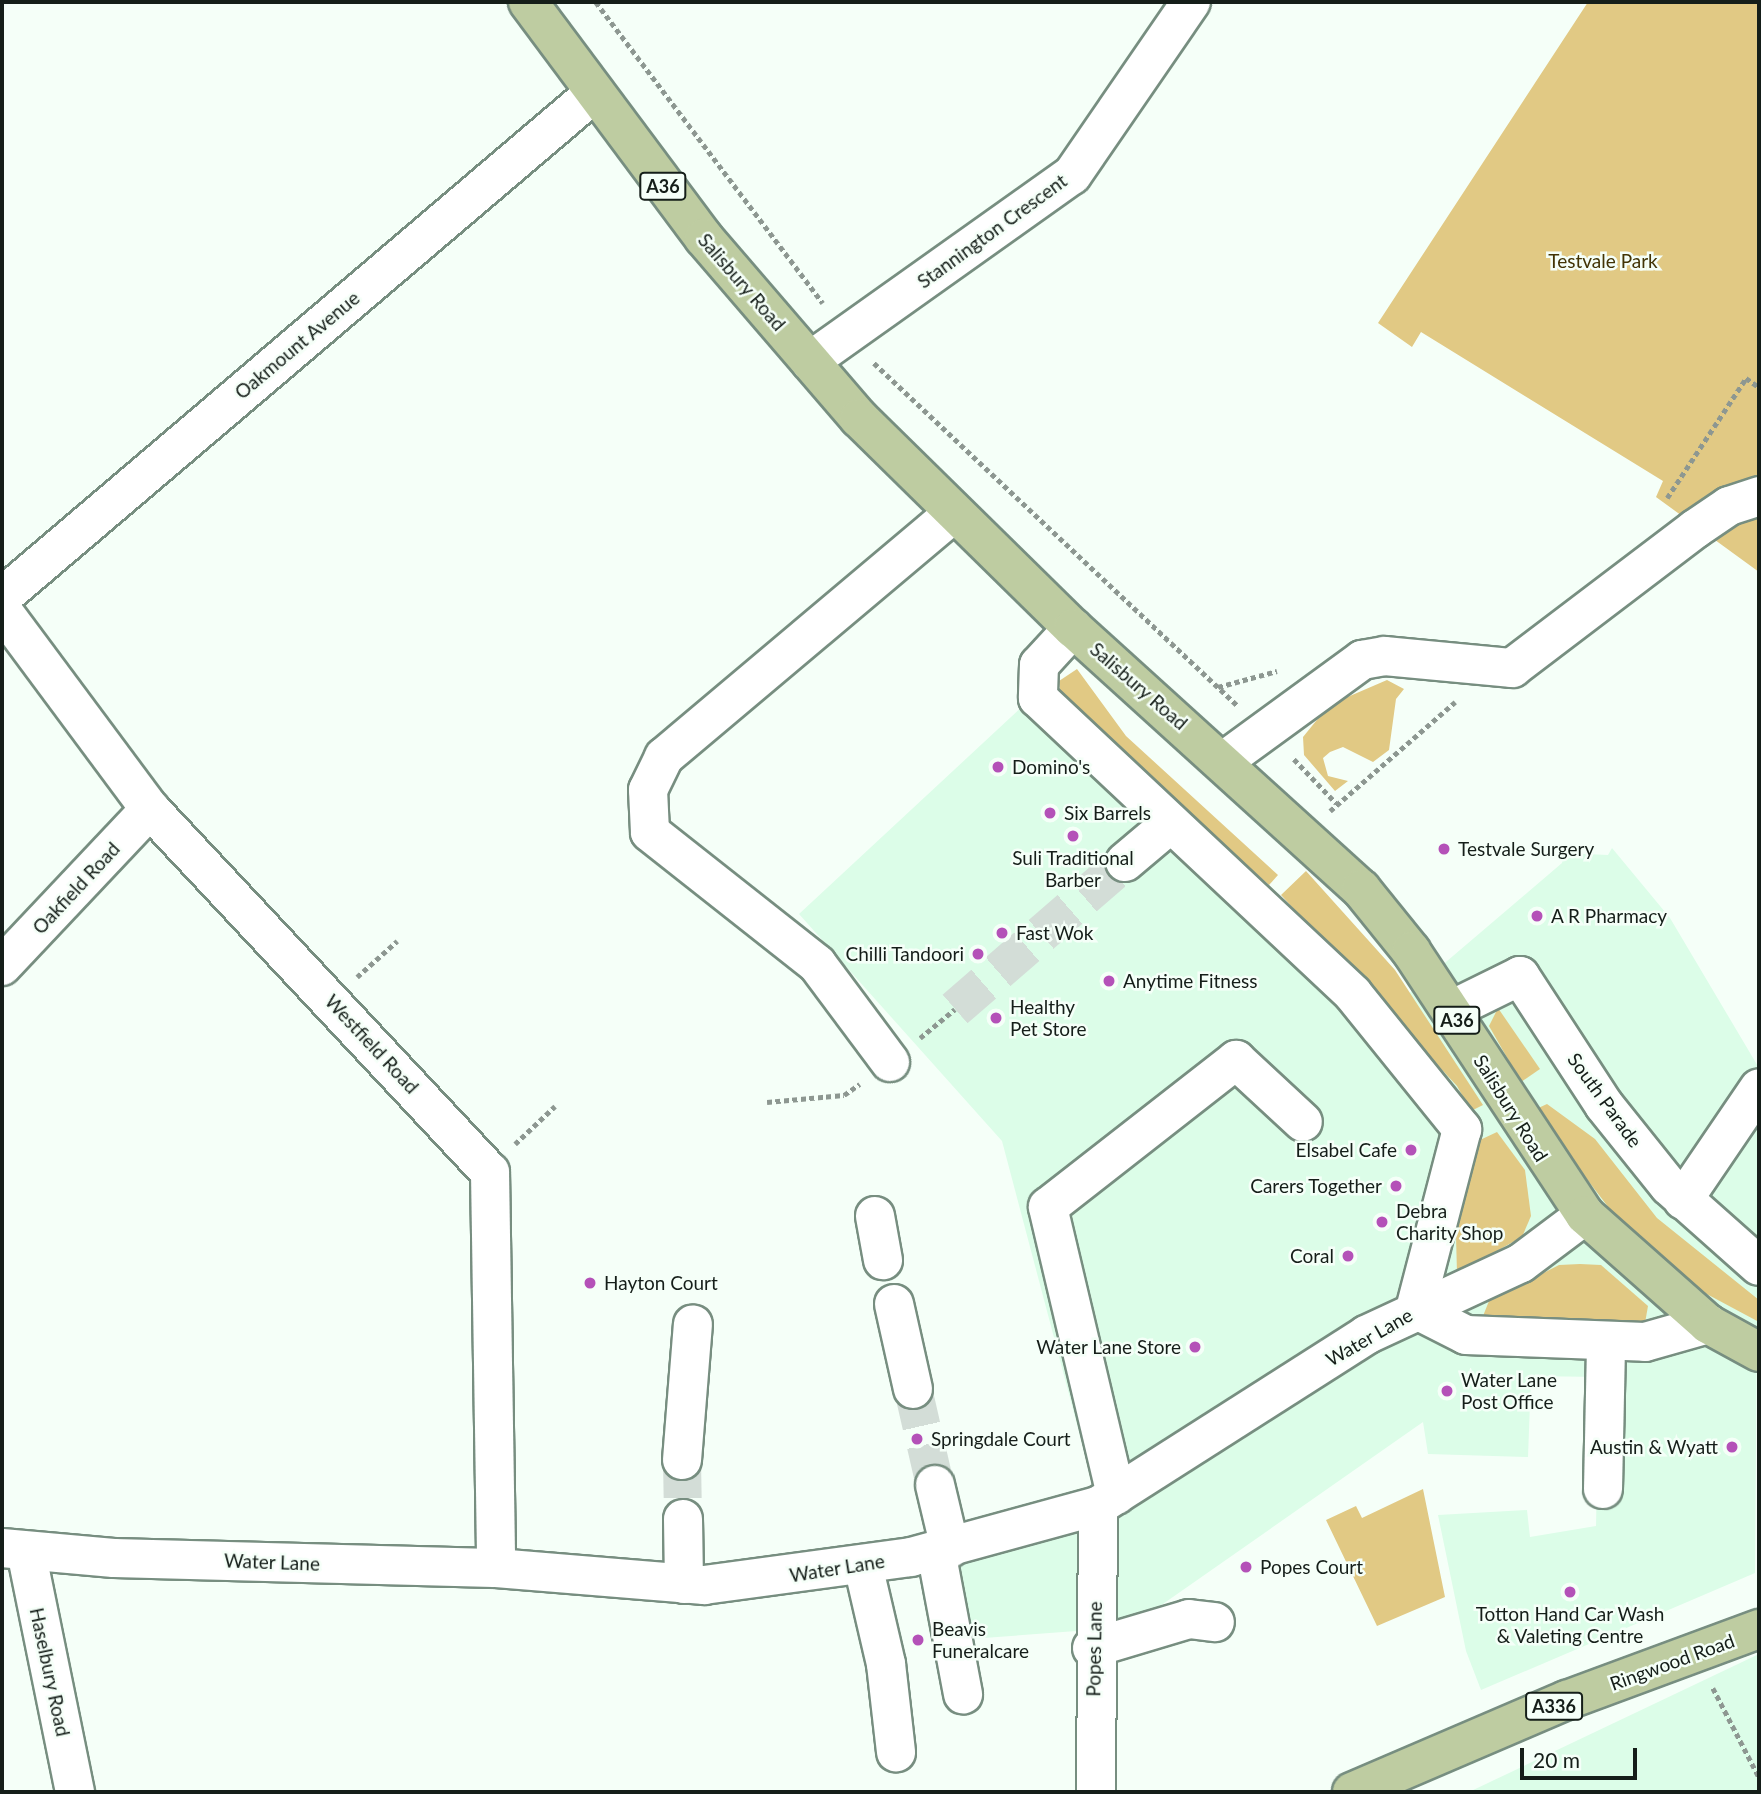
<!DOCTYPE html>
<html>
<head>
<meta charset="utf-8">
<style>
	body { margin:0 }
	#map { position:relative; width:1761px; height:1794px; overflow:hidden; background:#f5fff8; font-family:Lato,sans-serif }
	div>[style] { position:absolute }
	.built>* { inset:0; background:#dcfde8 }
	.green>* { inset:0; background:#e1c984 }
	.minor-tunnel>* { height:38px; margin-top:-19px; transform-origin:0; background:repeating-linear-gradient(90deg,#d3ddd7 0 38px,transparent 0 57px) }
	.path>* { height:4.5px; margin-top:-2.25px; transform-origin:0; background:repeating-linear-gradient(90deg,#8d9791 0 5px,transparent 0 8.5px) }
	.roads { filter:drop-shadow(2px 0 #778e80) drop-shadow(-2px 0 #778e80) drop-shadow(0 2px #778e80) drop-shadow(0 -2px #778e80) }
	.minor>* { height:38px; margin:-19px; padding:0 19px; transform-origin:19px; border-radius:19px; background:#fff }
	.major>* { height:38px; margin:-19px; padding:0 19px; transform-origin:19px; border-radius:19px; background:#becca1 }
	.dots>* { width:19px; height:19px; translate:-50% -50%; box-sizing:border-box; border:4px solid #f5fff8; border-radius:50% }
	span { translate:-50% -50%; white-space:nowrap; text-align:center; line-height:1.15; -webkit-text-stroke:5px #f5fff8; paint-order:stroke }
	.shield-label span { padding:2px 5px; background:#f5fff8; border:2px solid; border-radius:5px; -webkit-text-stroke-width:0 }
	.shield-label { font-size:18px; color:#151e19; font-weight:700 }
	.street-label { font-size:19px; color:#151e19 }
	.park-label { font-size:19px; color:#423405 }
	.poi-label { font-size:19px; color:#151e19 }
	.left { translate:0 -50%; text-align:left }
	.right { translate:-100% -50%; text-align:right }
	.frame { position:absolute; inset:0; border:4px solid #151e19; pointer-events:none }
	.scale { position:absolute; left:1520px; top:1748px; width:117px; height:32px; box-sizing:border-box; border:4px solid #151e19; border-top:0; padding-left:9px; font-size:21px; line-height:24px; white-space:nowrap; color:#151e19; -webkit-text-stroke:5px #f5fff8; paint-order:stroke }
</style>
</head>
<body>
<div id="map">
	<div class="built">
		<div style="clip-path:polygon(1025px 704px,1372px 1025px,1562px 863px,1564px 853px,1608px 855px,1612px 848px,1670px 918px,1759px 1068px,1755px 1573px,1481px 1690px,1466px 1651px,1438px 1515px,1527px 1510px,1530px 1537px,1596px 1526px,1599px 1377px,1531px 1376px,1528px 1457px,1428px 1454px,1423px 1422px,1130px 1627px,970px 1639px,940px 1529px,1093px 1485px,1002px 1141px,799px 914px)"></div>
		<div style="clip-path:polygon(1759px 1654px,1759px 1792px,1469px 1792px)"></div>
	</div>
	<div class="green">
		<div style="clip-path:polygon(1588px 2px,1759px 2px,1759px 572px,1656px 497px,1663px 481px,1421px 332px,1412px 347px,1378px 323px)"></div>
		<div style="clip-path:polygon(1077px 669px,1126px 736px,1278px 875px,1269px 885px,1061px 700px,1059px 681px)"></div>
		<div style="clip-path:polygon(1387px 680px,1404px 689px,1396px 699px,1389px 750px,1373px 762px,1343px 747px,1330px 752px,1323px 758px,1328px 776px,1348px 781px,1335px 791px,1304px 755px,1303px 737px,1329px 705px)"></div>
		<div style="clip-path:polygon(1306px 871px,1395px 970px,1483px 1105px,1471px 1111px,1457px 1086px,1281px 895px)"></div>
		<div style="clip-path:polygon(1498px 1008px,1540px 1069px,1521px 1082px,1489px 1026px)"></div>
		<div style="clip-path:polygon(1547px 1104px,1595px 1139px,1657px 1218px,1759px 1300px,1759px 1322px,1688px 1284px,1622px 1225px,1534px 1110px)"></div>
		<div style="clip-path:polygon(1497px 1132px,1525px 1170px,1531px 1216px,1522px 1237px,1457px 1273px,1456px 1236px,1480px 1140px)"></div>
		<div style="clip-path:polygon(1580px 1264px,1601px 1265px,1648px 1306px,1645px 1323px,1483px 1316px,1489px 1301px,1559px 1265px)"></div>
		<div style="clip-path:polygon(1423px 1489px,1445px 1597px,1377px 1626px,1326px 1520px,1356px 1506px,1362px 1518px)"></div>
	</div>
	<div class="minor-tunnel">
		<div style="left:955px;top:1009px;width:225px;rotate:-40.9deg"></div>
		<div style="left:913px;top:1389px;width:98px;rotate:77.1deg"></div>
		<div style="left:682px;top:1460px;width:59px;rotate:89deg"></div>
	</div>
	<div class="path">
		<div style="left:596px;top:2px;width:377px;rotate:53deg"></div>
		<div style="left:874px;top:363px;width:499px;rotate:43.3deg"></div>
		<div style="left:1667px;top:498px;width:144px;rotate:-56.6deg"></div>
		<div style="left:1746px;top:378px;width:16px;rotate:35deg"></div>
		<div style="left:1218px;top:687px;width:61px;rotate:-15.2deg"></div>
		<div style="left:1294px;top:759px;width:61px;rotate:46.3deg"></div>
		<div style="left:1330px;top:811px;width:166px;rotate:-41.1deg"></div>
		<div style="left:357px;top:977px;width:54px;rotate:-42deg"></div>
		<div style="left:920px;top:1038px;width:45px;rotate:-39.6deg"></div>
		<div style="left:767px;top:1102px;width:77px;rotate:-5.2deg"></div>
		<div style="left:844px;top:1095px;width:19px;rotate:-35deg"></div>
		<div style="left:515px;top:1144px;width:55px;rotate:-43.5deg"></div>
		<div style="left:1713px;top:1688px;width:100px;rotate:62.7deg"></div>
	</div>
	<div class="roads">
		<div class="minor">
			<div style="left:810px;top:361px;width:321px;rotate:-35.4deg"></div>
			<div style="left:1072px;top:175px;width:210px;rotate:-55.5deg"></div>
			<div style="left:2px;top:597px;width:776px;rotate:-40.4deg"></div>
			<div style="left:2px;top:610px;width:248px;rotate:53.4deg"></div>
			<div style="left:150px;top:809px;width:497px;rotate:46.9deg"></div>
			<div style="left:490px;top:1172px;width:396px;rotate:89.1deg"></div>
			<div style="left:1073px;top:628px;width:50px;rotate:132.6deg"></div>
			<div style="left:1039px;top:665px;width:33px;rotate:92deg"></div>
			<div style="left:1038px;top:698px;width:432px;rotate:43.2deg"></div>
			<div style="left:1353px;top:994px;width:174px;rotate:51.1deg"></div>
			<div style="left:1462px;top:1129px;width:186px;rotate:104.6deg"></div>
			<div style="left:1415px;top:1309px;width:57px;rotate:27deg"></div>
			<div style="left:1466px;top:1335px;width:179px;rotate:2.2deg"></div>
			<div style="left:1645px;top:1342px;width:66px;rotate:-15.9deg"></div>
			<div style="left:1225px;top:760px;width:170px;rotate:-36.1deg"></div>
			<div style="left:1362px;top:660px;width:23px;rotate:-10deg"></div>
			<div style="left:1385px;top:656px;width:128px;rotate:5.4deg"></div>
			<div style="left:1512px;top:668px;width:230px;rotate:-37.2deg"></div>
			<div style="left:1695px;top:529px;width:41px;rotate:-34.1deg"></div>
			<div style="left:1729px;top:506px;width:32px;rotate:-18deg"></div>
			<div style="left:1125px;top:862px;width:59px;rotate:-40.2deg"></div>
			<div style="left:2px;top:966px;width:216px;rotate:-46.7deg"></div>
			<div style="left:1451px;top:1010px;width:77px;rotate:-26.2deg"></div>
			<div style="left:1520px;top:976px;width:154px;rotate:56.9deg"></div>
			<div style="left:1604px;top:1105px;width:104px;rotate:51.3deg"></div>
			<div style="left:1669px;top:1186px;width:120px;rotate:41.6deg"></div>
			<div style="left:890px;top:1062px;width:122px;rotate:-126.7deg"></div>
			<div style="left:817px;top:964px;width:213px;rotate:-141.7deg"></div>
			<div style="left:650px;top:832px;width:42px;rotate:-92.7deg"></div>
			<div style="left:648px;top:790px;width:37px;rotate:-64deg"></div>
			<div style="left:664px;top:757px;width:379px;rotate:-40.1deg"></div>
			<div style="left:1683px;top:1200px;width:135px;rotate:-55.8deg"></div>
			<div style="left:875px;top:1216px;width:45px;rotate:79.7deg"></div>
			<div style="left:894px;top:1304px;width:87px;rotate:77.4deg"></div>
			<div style="left:682px;top:1460px;width:136px;rotate:-85.4deg"></div>
			<div style="left:935px;top:1485px;width:65px;rotate:76.6deg"></div>
			<div style="left:1603px;top:1489px;width:147px;rotate:-88.8deg"></div>
			<div style="left:1116px;top:1495px;width:296px;rotate:-103.3deg"></div>
			<div style="left:1048px;top:1207px;width:239px;rotate:-38deg"></div>
			<div style="left:1236px;top:1060px;width:91px;rotate:42.8deg"></div>
			<div style="left:683px;top:1519px;width:65px;rotate:89.1deg"></div>
			<div style="left:2px;top:1548px;width:112px;rotate:5.1deg"></div>
			<div style="left:114px;top:1558px;width:382px;rotate:1.5deg"></div>
			<div style="left:496px;top:1568px;width:209px;rotate:4.7deg"></div>
			<div style="left:704px;top:1585px;width:209px;rotate:-7.7deg"></div>
			<div style="left:911px;top:1557px;width:194px;rotate:-15.3deg"></div>
			<div style="left:1098px;top:1506px;width:318px;rotate:-32.5deg"></div>
			<div style="left:1366px;top:1335px;width:171px;rotate:-24.9deg"></div>
			<div style="left:1521px;top:1263px;width:80px;rotate:-36.9deg"></div>
			<div style="left:26px;top:1551px;width:246px;rotate:78.5deg"></div>
			<div style="left:936px;top:1551px;width:146px;rotate:79.3deg"></div>
			<div style="left:863px;top:1565px;width:102px;rotate:76.9deg"></div>
			<div style="left:886px;top:1664px;width:89px;rotate:83.5deg"></div>
			<div style="left:1092px;top:1648px;width:101px;rotate:-16.6deg"></div>
			<div style="left:1189px;top:1619px;width:26px;rotate:7deg"></div>
			<div style="left:1096px;top:1792px;width:286px;rotate:-89.6deg"></div>
		</div>
		<div class="major">
			<div style="left:528px;top:2px;width:294px;rotate:53.3deg"></div>
			<div style="left:704px;top:238px;width:238px;rotate:49.3deg"></div>
			<div style="left:859px;top:418px;width:300px;rotate:44.5deg"></div>
			<div style="left:1073px;top:628px;width:389px;rotate:42.2deg"></div>
			<div style="left:1361px;top:889px;width:80px;rotate:51.1deg"></div>
			<div style="left:1411px;top:951px;width:316px;rotate:56.6deg"></div>
			<div style="left:1585px;top:1215px;width:164px;rotate:41.5deg"></div>
			<div style="left:1708px;top:1324px;width:58px;rotate:28.8deg"></div>
			<div style="left:1352px;top:1792px;width:234px;rotate:-23.2deg"></div>
			<div style="left:1567px;top:1700px;width:205px;rotate:-20.3deg"></div>
		</div>
	</div>
	<div class="dots">
		<div style="left:998px;top:767px;background:#b451b8"></div>
		<div style="left:1050px;top:813px;background:#b451b8"></div>
		<div style="left:1073px;top:836px;background:#b451b8"></div>
		<div style="left:1444px;top:849px;background:#b451b8"></div>
		<div style="left:1537px;top:916px;background:#b451b8"></div>
		<div style="left:1002px;top:933px;background:#b451b8"></div>
		<div style="left:978px;top:954px;background:#b451b8"></div>
		<div style="left:1109px;top:981px;background:#b451b8"></div>
		<div style="left:996px;top:1018px;background:#b451b8"></div>
		<div style="left:1411px;top:1150px;background:#b451b8"></div>
		<div style="left:1396px;top:1186px;background:#b451b8"></div>
		<div style="left:1382px;top:1222px;background:#b451b8"></div>
		<div style="left:1348px;top:1256px;background:#b451b8"></div>
		<div style="left:590px;top:1283px;background:#b451b8"></div>
		<div style="left:1195px;top:1347px;background:#b451b8"></div>
		<div style="left:1447px;top:1391px;background:#b451b8"></div>
		<div style="left:917px;top:1439px;background:#b451b8"></div>
		<div style="left:1732px;top:1447px;background:#b451b8"></div>
		<div style="left:1246px;top:1567px;background:#b451b8"></div>
		<div style="left:1570px;top:1592px;background:#b451b8"></div>
		<div style="left:918px;top:1640px;background:#b451b8"></div>
	</div>
	<div class="shield-label">
		<span style="left:663px;top:186px">A36</span>
		<span style="left:1457px;top:1020px">A36</span>
		<span style="left:1554px;top:1706px">A336</span>
	</div>
	<div class="street-label">
		<span style="left:992px;top:231px;rotate:-36deg">Stannington Crescent</span>
		<span style="left:742px;top:282px;rotate:49deg">Salisbury Road</span>
		<span style="left:297px;top:345px;rotate:-40deg">Oakmount Avenue</span>
		<span style="left:1139px;top:686px;rotate:41deg">Salisbury Road</span>
		<span style="left:76px;top:888px;rotate:-47deg">Oakfield Road</span>
		<span style="left:372px;top:1044px;rotate:47deg">Westfield Road</span>
		<span style="left:1605px;top:1100px;rotate:54deg">South Parade</span>
		<span style="left:1511px;top:1108px;rotate:58deg">Salisbury Road</span>
		<span style="left:1369px;top:1337px;rotate:-30deg">Water Lane</span>
		<span style="left:272px;top:1562px;rotate:2deg">Water Lane</span>
		<span style="left:837px;top:1568px;rotate:-9deg">Water Lane</span>
		<span style="left:1094px;top:1649px;rotate:-89deg">Popes Lane</span>
		<span style="left:1672px;top:1662px;rotate:-20deg">Ringwood Road</span>
		<span style="left:50px;top:1672px;rotate:78deg">Haselbury Road</span>
	</div>
	<div class="park-label">
		<span style="left:1603px;top:261px">Testvale Park</span>
	</div>
	<div class="poi-label">
		<span class="left" style="left:1012px;top:767px">Domino's</span>
		<span class="left" style="left:1064px;top:813px">Six Barrels</span>
		<span class="left" style="left:1458px;top:849px">Testvale Surgery</span>
		<span style="left:1073px;top:869px">Suli Traditional<br>Barber</span>
		<span class="left" style="left:1551px;top:916px">A R Pharmacy</span>
		<span class="left" style="left:1016px;top:933px">Fast Wok</span>
		<span class="right" style="left:964px;top:954px">Chilli Tandoori</span>
		<span class="left" style="left:1123px;top:981px">Anytime Fitness</span>
		<span class="left" style="left:1010px;top:1018px">Healthy<br>Pet Store</span>
		<span class="right" style="left:1397px;top:1150px">Elsabel Cafe</span>
		<span class="right" style="left:1382px;top:1186px">Carers Together</span>
		<span class="left" style="left:1396px;top:1222px">Debra<br>Charity Shop</span>
		<span class="right" style="left:1334px;top:1256px">Coral</span>
		<span class="left" style="left:604px;top:1283px">Hayton Court</span>
		<span class="right" style="left:1181px;top:1347px">Water Lane Store</span>
		<span class="left" style="left:1461px;top:1391px">Water Lane<br>Post Office</span>
		<span class="left" style="left:931px;top:1439px">Springdale Court</span>
		<span class="right" style="left:1718px;top:1447px">Austin &amp; Wyatt</span>
		<span class="left" style="left:1260px;top:1567px">Popes Court</span>
		<span style="left:1570px;top:1625px">Totton Hand Car Wash<br>&amp; Valeting Centre</span>
		<span class="left" style="left:932px;top:1640px">Beavis<br>Funeralcare</span>
	</div>
	<div class="frame"></div>
	<div class="scale">20 m</div>
</div>
</body>
</html>
